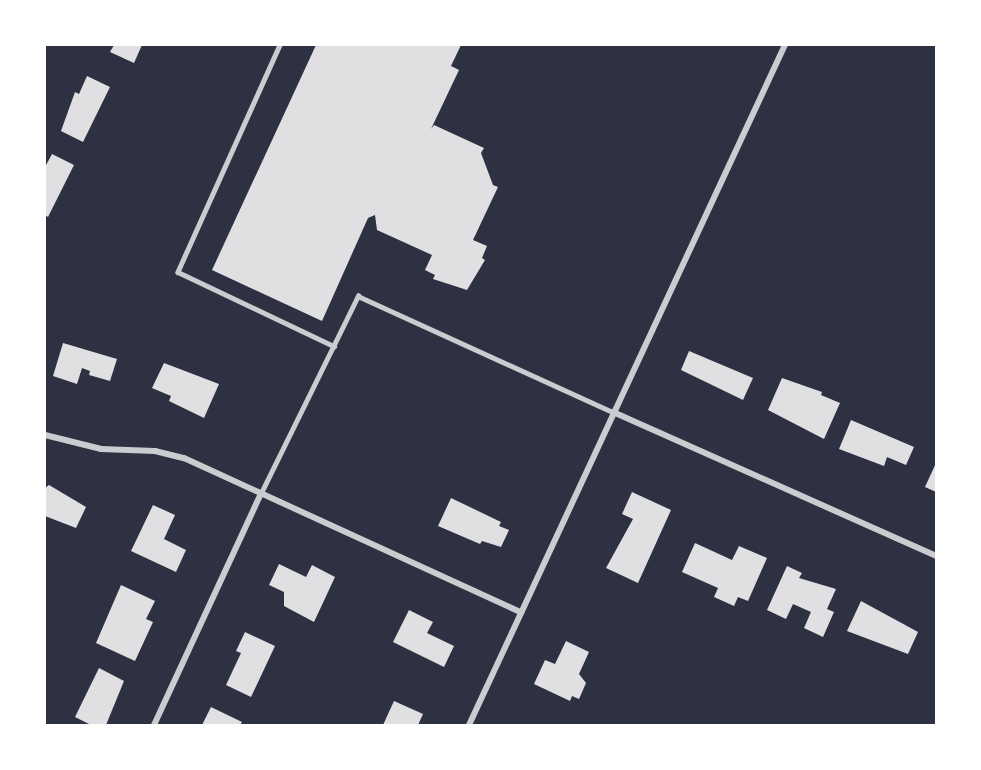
<!DOCTYPE html>
<html>
<head>
<meta charset="utf-8">
<style>
	body { margin:0 }
	#map { position:relative; width:981px; height:770px; overflow:hidden; background:#2d3142; font-family:Lato,sans-serif }
	div>[style] { position:absolute }
	.building>* { inset:0; background:#e0e0e3 }
	.service>* { height:4.5px; margin:-2.25px; padding:0 2.25px; transform-origin:2.25px; border-radius:2.25px; background:#caccd0 }
	.minor>* { height:6px; margin:-3px; padding:0 3px; transform-origin:3px; border-radius:3px; background:#caccd0 }
	span { translate:-50% -50%; white-space:nowrap; text-align:center; line-height:1.15; -webkit-text-stroke:6px #fff; paint-order:stroke }
	.frame { position:absolute; inset:0; border:46px solid #fff; pointer-events:none }
</style>
</head>
<body>
<div id="map">
	<div class="building">
		<div style="clip-path:polygon(114px 45px,142px 45px,134px 63px,110px 52px)"></div>
		<div style="clip-path:polygon(316px 45px,461px 45px,451px 66px,459px 70px,431px 129px,434px 125px,484px 148px,481px 153px,493px 185px,498px 187px,473px 240px,487px 246px,482px 258px,485px 260px,467px 290px,433px 279px,435px 275px,425px 270px,432px 255px,377px 230px,375px 215px,368px 218px,322px 321px,212px 270px)"></div>
		<div style="clip-path:polygon(87px 76px,110px 87px,83px 142px,61px 131px,75px 92px,79px 94px)"></div>
		<div style="clip-path:polygon(52px 154px,74px 165px,48px 217px,45px 215px,45px 167px)"></div>
		<div style="clip-path:polygon(63px 343px,117px 359px,110px 381px,89px 375px,90px 371px,82px 368px,77px 384px,53px 376px)"></div>
		<div style="clip-path:polygon(689px 351px,753px 378px,743px 400px,681px 370px)"></div>
		<div style="clip-path:polygon(164px 363px,219px 384px,204px 418px,169px 401px,171px 396px,152px 388px)"></div>
		<div style="clip-path:polygon(782px 378px,822px 392px,821px 395px,840px 403px,824px 439px,768px 410px)"></div>
		<div style="clip-path:polygon(851px 420px,914px 447px,906px 465px,887px 457px,884px 466px,839px 449px)"></div>
		<div style="clip-path:polygon(936px 463px,936px 492px,925px 487px)"></div>
		<div style="clip-path:polygon(49px 485px,86px 507px,76px 528px,45px 516px,45px 488px)"></div>
		<div style="clip-path:polygon(632px 492px,671px 510px,638px 583px,606px 568px,633px 519px,622px 514px)"></div>
		<div style="clip-path:polygon(451px 498px,501px 522px,499px 526px,509px 530px,501px 547px,482px 541px,480px 544px,438px 526px)"></div>
		<div style="clip-path:polygon(153px 505px,175px 515px,164px 539px,186px 550px,176px 572px,131px 551px)"></div>
		<div style="clip-path:polygon(695px 543px,732px 560px,739px 546px,767px 558px,748px 601px,738px 597px,734px 606px,714px 597px,718px 588px,682px 572px)"></div>
		<div style="clip-path:polygon(279px 564px,306px 577px,312px 565px,335px 577px,314px 622px,284px 606px,284px 592px,269px 585px)"></div>
		<div style="clip-path:polygon(787px 566px,802px 573px,799px 578px,836px 589px,827px 609px,834px 612px,823px 637px,804px 628px,811px 612px,793px 604px,786px 619px,767px 610px)"></div>
		<div style="clip-path:polygon(121px 585px,155px 601px,146px 619px,153px 622px,135px 661px,96px 643px)"></div>
		<div style="clip-path:polygon(861px 601px,918px 632px,908px 654px,847px 631px)"></div>
		<div style="clip-path:polygon(409px 610px,433px 622px,427px 633px,454px 646px,444px 667px,393px 642px)"></div>
		<div style="clip-path:polygon(245px 632px,275px 646px,251px 697px,226px 685px,241px 653px,236px 651px)"></div>
		<div style="clip-path:polygon(566px 641px,589px 652px,579px 674px,586px 683px,579px 699px,572px 696px,570px 701px,534px 684px,545px 660px,555px 664px)"></div>
		<div style="clip-path:polygon(99px 668px,124px 681px,106px 725px,91px 725px,75px 717px)"></div>
		<div style="clip-path:polygon(394px 701px,423px 714px,418px 725px,383px 725px)"></div>
		<div style="clip-path:polygon(211px 707px,242px 722px,240px 725px,202px 725px)"></div>
	</div>
	<div class="service">
		<div style="left:280px;top:45px;width:249px;rotate:114.2deg"></div>
		<div style="left:178px;top:272px;width:173px;rotate:25.4deg"></div>
		<div style="left:261px;top:493px;width:220px;rotate:-63.8deg"></div>
		<div style="left:358px;top:296px;width:280px;rotate:24.5deg"></div>
	</div>
	<div class="minor">
		<div style="left:613px;top:412px;width:354px;rotate:24deg"></div>
		<div style="left:45px;top:435px;width:58px;rotate:14deg"></div>
		<div style="left:101px;top:449px;width:54px;rotate:2.1deg"></div>
		<div style="left:155px;top:451px;width:30px;rotate:14deg"></div>
		<div style="left:184px;top:458px;width:371px;rotate:24.6deg"></div>
		<div style="left:154px;top:725px;width:255px;rotate:-65.2deg"></div>
		<div style="left:469px;top:725px;width:750px;rotate:-65.08deg"></div>
	</div>
	<div class="frame"></div>
</div>
</body>
</html>
